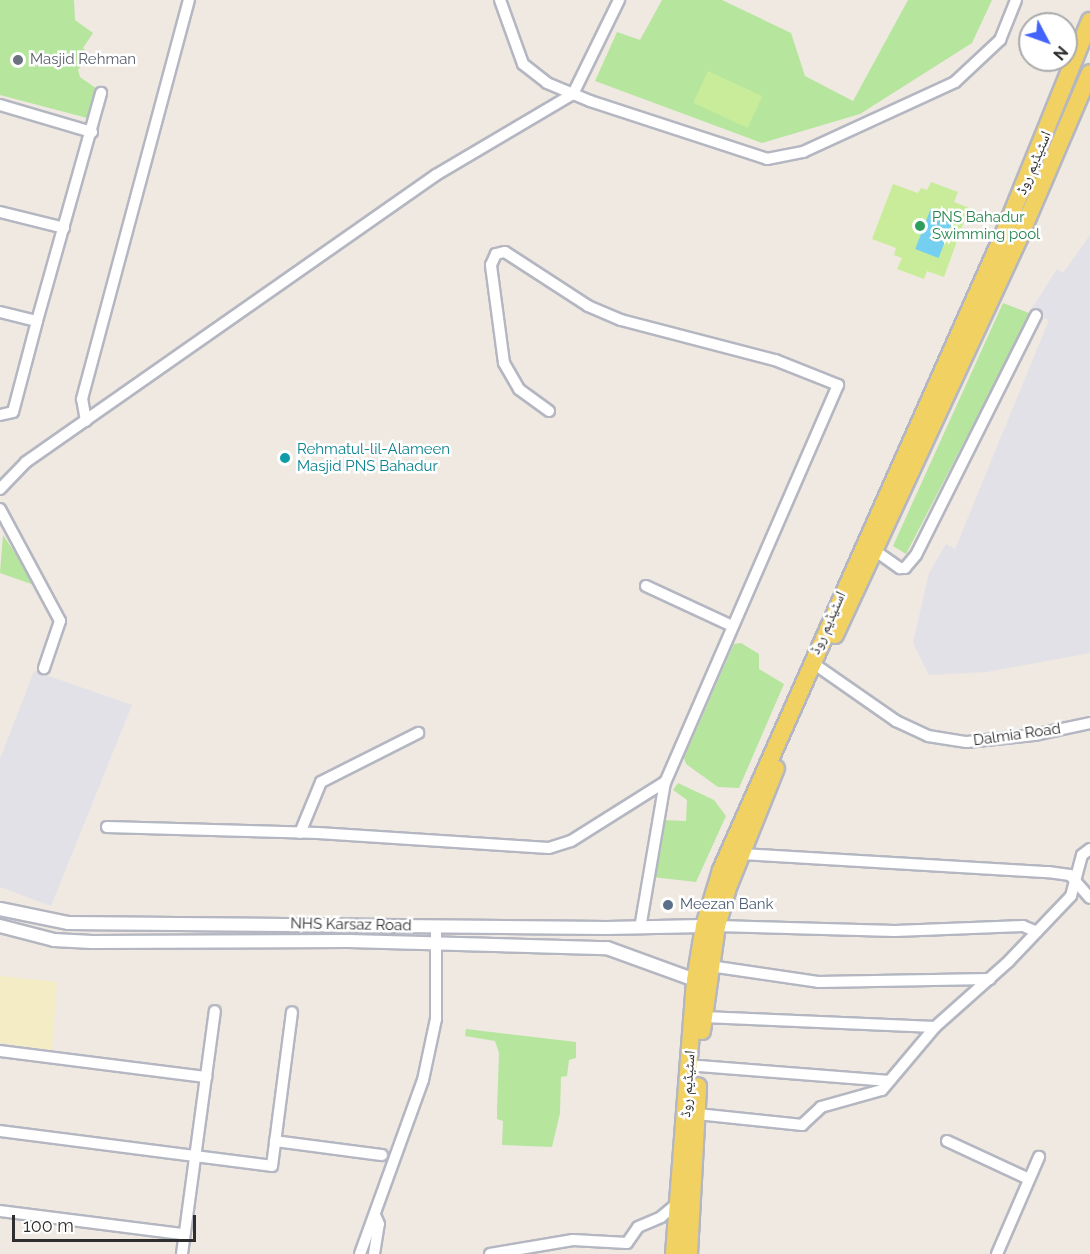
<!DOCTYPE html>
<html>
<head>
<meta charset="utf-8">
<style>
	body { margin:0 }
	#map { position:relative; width:1090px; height:1254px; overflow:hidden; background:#efe9e1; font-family:Raleway,"Noto Naskh Arabic",sans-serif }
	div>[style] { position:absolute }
	.industrial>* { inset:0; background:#e3e1e8 }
	.green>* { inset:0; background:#b6e59e }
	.sand>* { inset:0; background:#f3ecc5 }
	.pitch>* { inset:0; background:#c9ec9a; transform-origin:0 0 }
	.water>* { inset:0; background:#75cff0; transform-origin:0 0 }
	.roads { filter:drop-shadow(2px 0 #b4b7c1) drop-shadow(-2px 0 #b4b7c1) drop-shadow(0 2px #b4b7c1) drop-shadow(0 -2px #b4b7c1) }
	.minor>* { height:10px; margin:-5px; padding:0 5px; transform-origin:5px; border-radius:5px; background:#fff }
	.tertiary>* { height:12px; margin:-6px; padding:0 6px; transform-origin:6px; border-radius:6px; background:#fff }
	.primary>* { height:16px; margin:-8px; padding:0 8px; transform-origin:8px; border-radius:8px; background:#f2d163 }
	.dots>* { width:16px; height:16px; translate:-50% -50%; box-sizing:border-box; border:3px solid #fff; border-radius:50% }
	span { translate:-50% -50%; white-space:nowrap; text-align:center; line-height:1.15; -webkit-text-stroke:5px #fff; paint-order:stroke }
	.worship-label { font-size:15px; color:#5b616d }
	.left { translate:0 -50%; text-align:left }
	.street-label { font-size:15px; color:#2e2e2e }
	.leisure-label { font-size:15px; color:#27864d }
	.culture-label { font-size:15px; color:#0d838f }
	.service-label { font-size:15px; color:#4e5e75 }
	.north { position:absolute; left:1018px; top:12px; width:60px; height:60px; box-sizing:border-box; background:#fff; border:2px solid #ababab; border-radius:50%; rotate:131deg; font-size:16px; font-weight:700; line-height:24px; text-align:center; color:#2e2e2e }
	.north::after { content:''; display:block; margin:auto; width:21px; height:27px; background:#4264fb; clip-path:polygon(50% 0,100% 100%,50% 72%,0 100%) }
	.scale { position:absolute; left:12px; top:1215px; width:184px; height:27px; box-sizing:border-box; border:3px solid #2e2e2e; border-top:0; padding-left:8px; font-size:18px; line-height:21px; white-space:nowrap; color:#2e2e2e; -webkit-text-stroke:4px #fff; paint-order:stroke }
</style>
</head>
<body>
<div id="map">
	<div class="industrial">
		<div style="clip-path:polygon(1090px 235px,1090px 653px,987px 672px,929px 675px,913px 643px,929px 573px,946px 544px,955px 549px,1049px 320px,1029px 313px,1057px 269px,1063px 273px)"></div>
		<div style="clip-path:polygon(34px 671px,132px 705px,51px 906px,0 887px,0 759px)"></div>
	</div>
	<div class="green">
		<div style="clip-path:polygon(0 0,74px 0,75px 20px,93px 33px,83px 48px,89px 55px,78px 70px,80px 77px,97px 89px,91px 119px,0 95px)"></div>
		<div style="clip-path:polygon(662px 0,722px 0,791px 33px,805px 76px,853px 101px,908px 0,992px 0,972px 43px,860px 114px,762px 143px,595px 81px,617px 32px,640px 40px)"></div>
		<div style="clip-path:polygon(1003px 303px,1029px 313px,1029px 317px,906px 554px,893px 546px)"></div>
		<div style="clip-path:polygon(3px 535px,37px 586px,0 573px)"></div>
		<div style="clip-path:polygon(741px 643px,759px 654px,759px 669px,784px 684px,739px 788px,718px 787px,686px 764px,684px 758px,734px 644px)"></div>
		<div style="clip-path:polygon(678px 783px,714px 800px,726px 816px,696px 882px,652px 877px,661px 820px,686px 821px,687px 800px,673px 790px)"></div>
		<div style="clip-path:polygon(466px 1029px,576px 1042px,576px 1058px,569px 1060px,567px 1076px,561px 1077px,560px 1113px,552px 1147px,502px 1145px,503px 1121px,497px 1119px,497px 1111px,499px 1053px,495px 1041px,465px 1036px)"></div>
	</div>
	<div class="sand">
		<div style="clip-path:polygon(0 976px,57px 982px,52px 1050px,0 1043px)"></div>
	</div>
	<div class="pitch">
		<div style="left:708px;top:71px;width:60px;height:35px;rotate:25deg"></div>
		<div style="clip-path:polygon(931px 182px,958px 192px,954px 202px,969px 208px,944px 277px,927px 271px,924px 279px,897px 269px,902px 258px,894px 255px,896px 248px,872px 239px,893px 184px,918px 193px,921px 188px,927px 190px)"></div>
	</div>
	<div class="water">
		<div style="left:931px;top:208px;width:25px;height:44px;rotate:21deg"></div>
	</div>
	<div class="roads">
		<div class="minor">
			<div style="left:500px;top:0;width:68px;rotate:70.2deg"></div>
			<div style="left:523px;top:64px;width:31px;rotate:38deg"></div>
			<div style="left:547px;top:83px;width:47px;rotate:22.7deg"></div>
			<div style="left:590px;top:101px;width:186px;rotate:18.1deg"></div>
			<div style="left:767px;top:159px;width:37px;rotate:-11deg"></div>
			<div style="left:803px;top:152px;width:167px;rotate:-24.7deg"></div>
			<div style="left:955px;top:82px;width:62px;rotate:-43deg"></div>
			<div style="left:1000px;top:40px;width:43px;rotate:-68.2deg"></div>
			<div style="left:0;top:105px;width:96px;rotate:16.4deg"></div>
			<div style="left:0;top:212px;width:66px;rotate:14deg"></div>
			<div style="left:0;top:312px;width:38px;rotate:14deg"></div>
			<div style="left:37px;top:321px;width:237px;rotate:-74.3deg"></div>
			<div style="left:549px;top:411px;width:37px;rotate:-144deg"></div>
			<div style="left:519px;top:389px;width:30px;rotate:-120deg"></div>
			<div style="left:504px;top:363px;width:99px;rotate:-97.6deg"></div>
			<div style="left:491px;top:265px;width:12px;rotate:-66deg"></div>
			<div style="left:496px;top:254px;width:9px;rotate:-13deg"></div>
			<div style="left:505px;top:252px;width:99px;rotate:33deg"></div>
			<div style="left:588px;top:306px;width:36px;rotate:23deg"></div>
			<div style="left:621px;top:320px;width:159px;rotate:14.6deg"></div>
			<div style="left:775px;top:360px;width:68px;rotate:21.6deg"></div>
			<div style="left:838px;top:385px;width:433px;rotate:113.5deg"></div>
			<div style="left:665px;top:782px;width:148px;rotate:99.7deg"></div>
			<div style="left:0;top:415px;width:13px;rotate:-13deg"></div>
			<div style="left:13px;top:412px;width:94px;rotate:-75.2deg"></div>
			<div style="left:86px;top:421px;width:22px;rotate:-100deg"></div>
			<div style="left:82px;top:399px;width:413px;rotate:-75deg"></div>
			<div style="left:0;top:489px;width:37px;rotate:-46deg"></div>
			<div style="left:26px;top:462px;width:500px;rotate:-34.99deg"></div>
			<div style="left:436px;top:175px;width:159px;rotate:-30.6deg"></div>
			<div style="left:573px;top:94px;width:105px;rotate:-63.9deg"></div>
			<div style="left:0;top:509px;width:127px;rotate:61.8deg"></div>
			<div style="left:60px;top:621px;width:50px;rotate:108.8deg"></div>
			<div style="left:874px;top:550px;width:32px;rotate:35deg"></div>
			<div style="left:900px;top:568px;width:5px"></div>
			<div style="left:905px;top:568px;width:17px;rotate:-50deg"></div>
			<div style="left:916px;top:555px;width:268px;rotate:-63.4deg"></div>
			<div style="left:646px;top:586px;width:95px;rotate:24.9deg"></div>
			<div style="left:820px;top:668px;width:93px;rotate:34.9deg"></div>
			<div style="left:896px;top:721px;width:35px;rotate:25deg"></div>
			<div style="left:928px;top:736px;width:39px;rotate:9deg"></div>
			<div style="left:967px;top:742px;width:67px;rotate:-6deg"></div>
			<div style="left:1034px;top:735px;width:57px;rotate:-12.1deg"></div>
			<div style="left:107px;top:827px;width:211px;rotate:1.6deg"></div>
			<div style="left:318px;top:833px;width:231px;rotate:3.7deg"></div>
			<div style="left:549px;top:848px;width:23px;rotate:-18deg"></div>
			<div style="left:571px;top:841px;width:111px;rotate:-32.1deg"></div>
			<div style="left:300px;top:833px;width:55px;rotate:-67.6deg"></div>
			<div style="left:321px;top:782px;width:109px;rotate:-26.8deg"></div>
			<div style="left:742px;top:854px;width:307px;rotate:3.4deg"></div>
			<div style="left:1048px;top:872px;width:22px;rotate:8deg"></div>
			<div style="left:1070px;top:875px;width:30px;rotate:49deg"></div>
			<div style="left:717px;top:926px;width:178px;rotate:1.6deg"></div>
			<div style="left:895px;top:931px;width:128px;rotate:-2.2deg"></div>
			<div style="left:1023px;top:926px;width:15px;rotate:23deg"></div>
			<div style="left:710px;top:966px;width:109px;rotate:8.4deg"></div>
			<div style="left:818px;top:982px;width:172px;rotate:-1deg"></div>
			<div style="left:704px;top:1017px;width:231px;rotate:2.5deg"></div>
			<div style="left:0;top:1051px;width:208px;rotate:7.2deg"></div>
			<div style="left:699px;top:1066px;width:191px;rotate:4.5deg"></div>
			<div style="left:697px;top:1114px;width:106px;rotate:6deg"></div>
			<div style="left:802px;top:1125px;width:26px;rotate:-43deg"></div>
			<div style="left:821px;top:1107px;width:63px;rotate:-15.6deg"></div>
			<div style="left:882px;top:1090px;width:82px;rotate:-49.9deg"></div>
			<div style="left:935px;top:1027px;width:99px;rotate:-41.7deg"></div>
			<div style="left:1009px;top:961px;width:90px;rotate:-46.4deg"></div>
			<div style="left:1071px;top:896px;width:42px;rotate:-75deg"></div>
			<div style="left:1082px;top:855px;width:10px;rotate:-37deg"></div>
			<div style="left:0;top:1131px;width:274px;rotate:7.3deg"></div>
			<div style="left:272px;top:1166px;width:155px;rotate:-82.6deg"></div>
			<div style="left:275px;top:1141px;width:108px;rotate:7.5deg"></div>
			<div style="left:947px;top:1141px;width:90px;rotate:24.9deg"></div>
			<div style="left:0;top:1211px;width:184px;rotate:7.2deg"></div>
			<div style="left:627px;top:1243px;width:19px;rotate:-55deg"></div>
			<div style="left:638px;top:1227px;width:25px;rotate:-23deg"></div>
			<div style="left:661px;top:1217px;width:23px;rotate:-40deg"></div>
			<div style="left:182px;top:1254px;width:245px;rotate:-82.3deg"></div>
			<div style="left:360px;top:1254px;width:185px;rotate:-70.1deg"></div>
			<div style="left:423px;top:1080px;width:62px;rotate:-78deg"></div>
			<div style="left:436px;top:1019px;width:93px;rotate:-90deg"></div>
			<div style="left:374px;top:1254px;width:30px;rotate:-81deg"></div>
			<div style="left:379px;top:1224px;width:10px;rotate:-114deg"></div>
			<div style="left:490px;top:1254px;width:84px;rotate:-9.6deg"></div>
			<div style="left:573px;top:1240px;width:54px;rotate:3.2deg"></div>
			<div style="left:997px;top:1254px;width:106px;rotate:-66.6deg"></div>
		</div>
		<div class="tertiary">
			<div style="left:0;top:909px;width:69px;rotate:11.6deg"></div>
			<div style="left:68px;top:923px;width:539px;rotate:0.53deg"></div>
			<div style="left:607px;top:928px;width:97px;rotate:-1.2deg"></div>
			<div style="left:0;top:926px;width:56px;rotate:14.5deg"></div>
			<div style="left:54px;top:940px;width:38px;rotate:3deg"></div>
			<div style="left:92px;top:942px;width:257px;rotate:-0.2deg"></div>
			<div style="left:349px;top:941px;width:258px;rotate:1.6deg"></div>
			<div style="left:607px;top:948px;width:94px;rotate:20deg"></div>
		</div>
		<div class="primary">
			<div style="left:835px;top:635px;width:440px;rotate:-65.1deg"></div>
			<div style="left:1020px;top:236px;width:177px;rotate:-66.8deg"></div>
			<div style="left:702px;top:1031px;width:106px;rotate:-81.9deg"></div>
			<div style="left:717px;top:926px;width:37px;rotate:-74deg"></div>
			<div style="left:727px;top:890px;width:131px;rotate:-68.1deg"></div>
			<div style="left:674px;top:1254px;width:275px;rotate:-85.6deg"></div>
			<div style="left:695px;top:980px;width:55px;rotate:-80.5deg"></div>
			<div style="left:704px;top:926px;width:59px;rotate:-73.1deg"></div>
			<div style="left:721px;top:870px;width:695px;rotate:-66.05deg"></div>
			<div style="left:1003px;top:235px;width:231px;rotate:-67.9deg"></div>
			<div style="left:689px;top:1254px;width:168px;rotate:-86.9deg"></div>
		</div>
	</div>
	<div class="dots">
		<div style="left:18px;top:60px;background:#6b7280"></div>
		<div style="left:920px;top:226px;background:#2e9e5b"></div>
		<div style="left:285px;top:458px;background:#0f9aa8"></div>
		<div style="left:668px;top:905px;background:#5c6f8a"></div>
	</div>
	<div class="worship-label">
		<span class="left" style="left:30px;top:60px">Masjid Rehman</span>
	</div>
	<div class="street-label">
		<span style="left:1034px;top:163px;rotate:-67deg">اسٹیڈیم روڈ</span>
		<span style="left:828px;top:623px;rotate:-66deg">اسٹیڈیم روڈ</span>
		<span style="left:1017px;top:735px;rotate:-8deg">Dalmia Road</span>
		<span style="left:351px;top:925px;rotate:1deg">NHS Karsaz Road</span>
		<span style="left:688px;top:1084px;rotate:-86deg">اسٹیڈیم روڈ</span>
	</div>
	<div class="leisure-label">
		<span class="left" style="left:932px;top:226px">PNS Bahadur<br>Swimming pool</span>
	</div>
	<div class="culture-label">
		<span class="left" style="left:297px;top:458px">Rehmatul-lil-Alameen<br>Masjid PNS Bahadur</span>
	</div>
	<div class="service-label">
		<span class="left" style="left:680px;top:905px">Meezan Bank</span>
	</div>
	<div class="north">N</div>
	<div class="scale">100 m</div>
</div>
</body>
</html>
